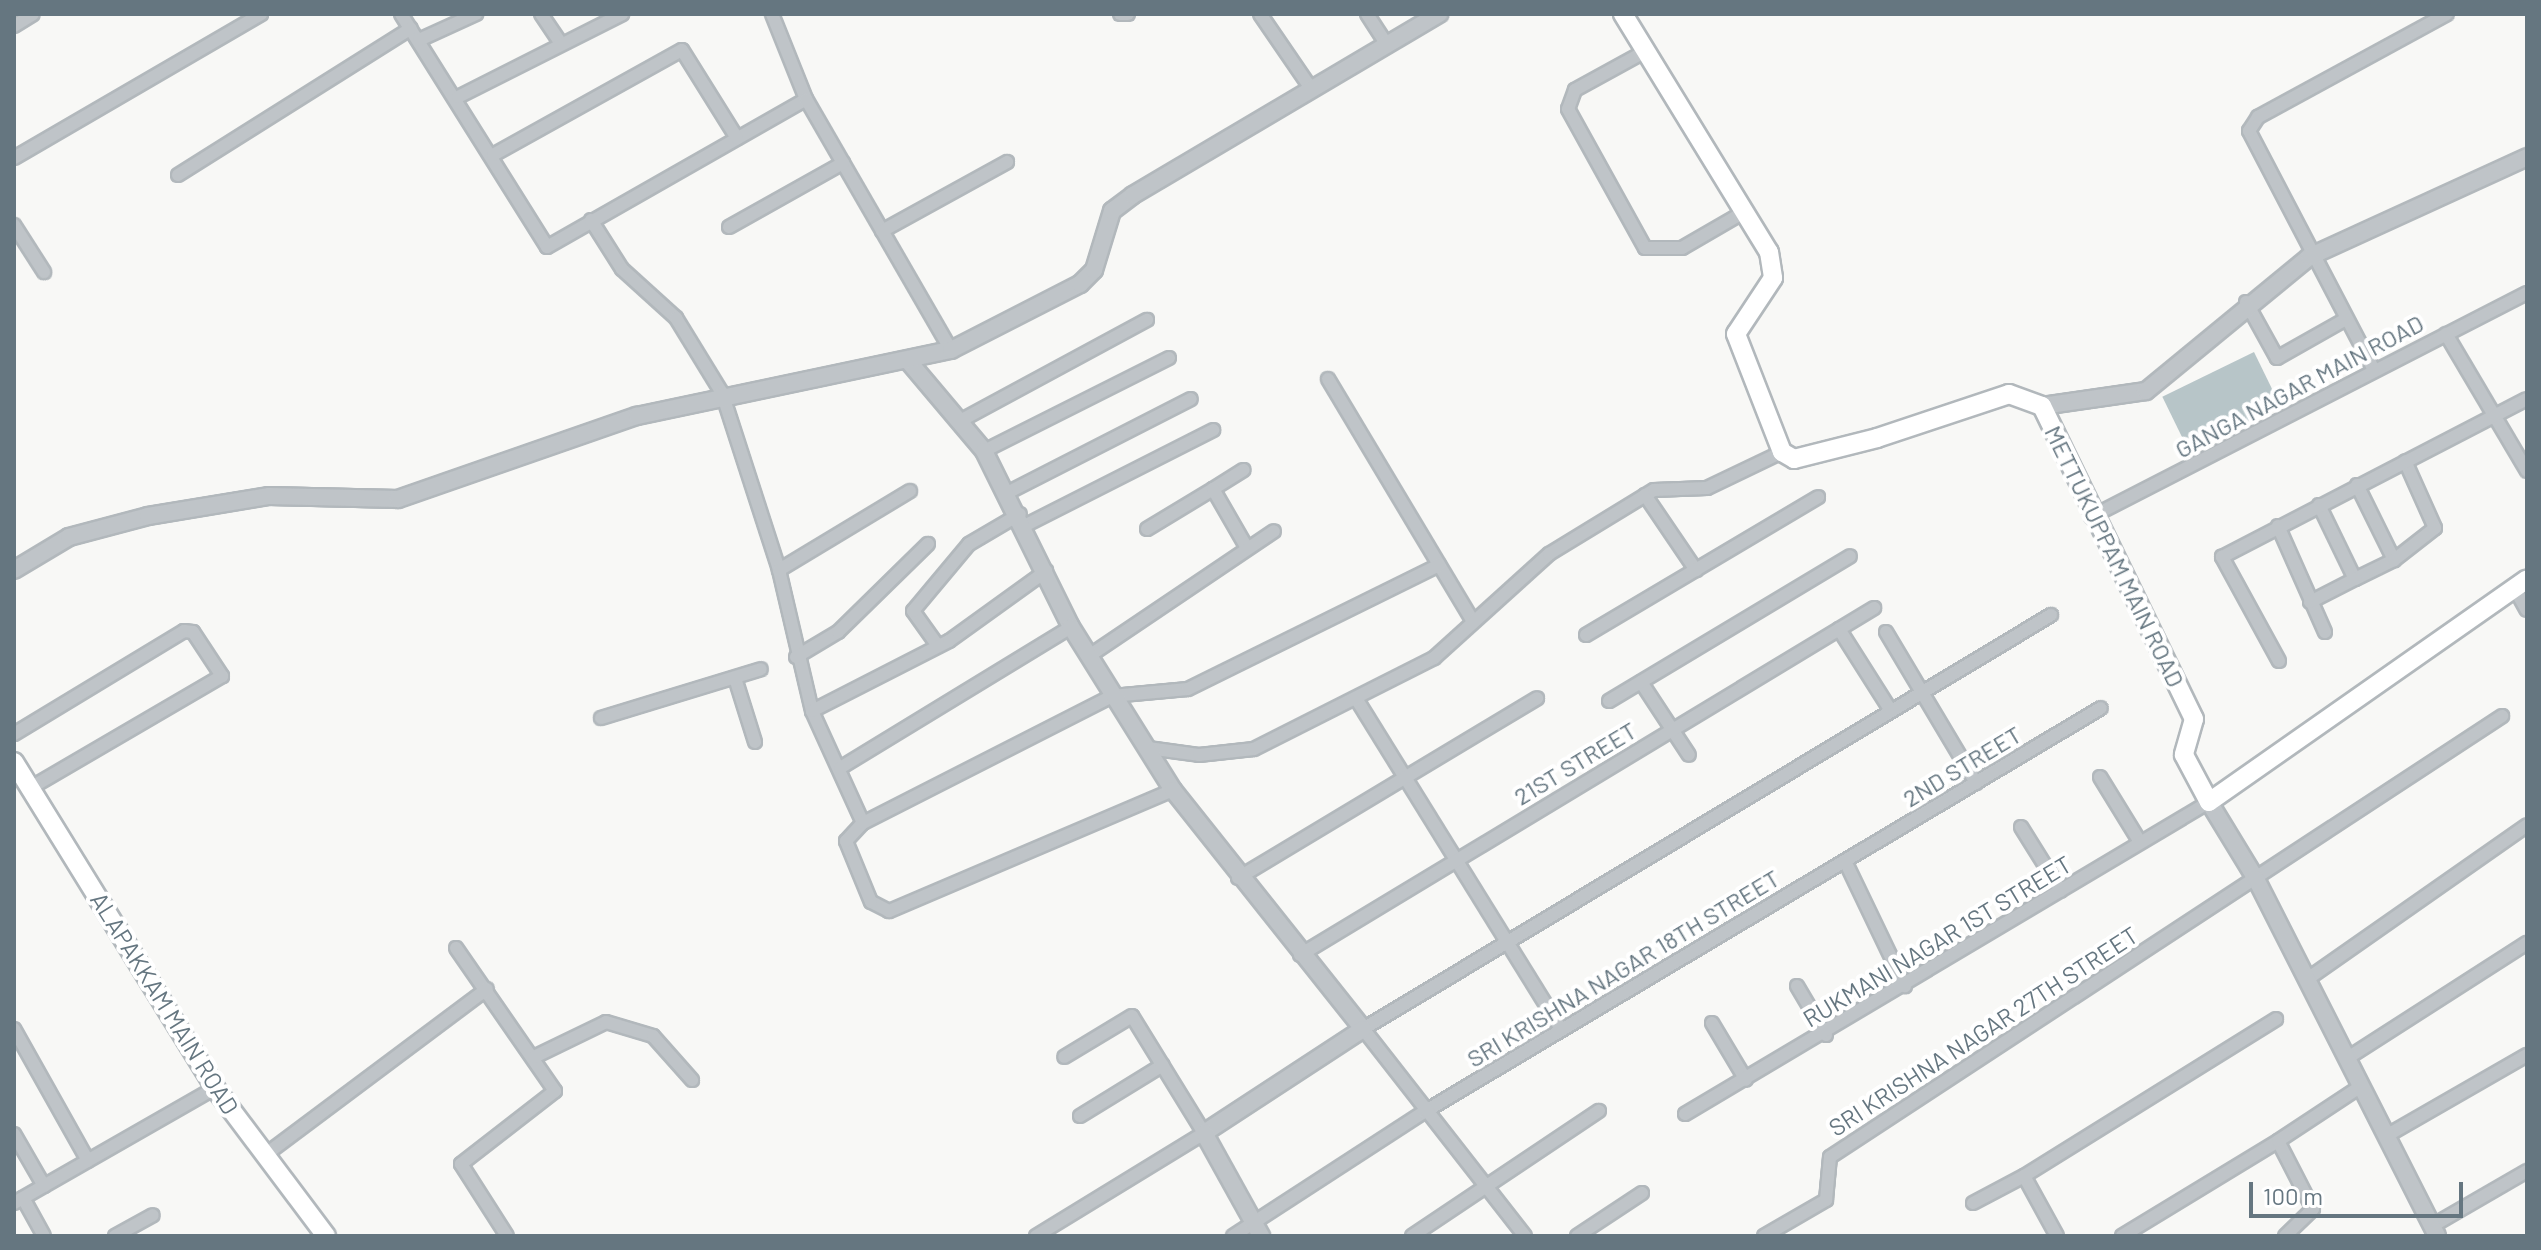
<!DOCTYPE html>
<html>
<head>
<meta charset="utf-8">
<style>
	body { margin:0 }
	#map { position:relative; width:2541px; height:1250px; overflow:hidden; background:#f8f8f6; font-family:Barlow,sans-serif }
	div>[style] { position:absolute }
	.water>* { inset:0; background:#b7c5c8; transform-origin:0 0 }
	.roads { filter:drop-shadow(2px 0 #b2b8bc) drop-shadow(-2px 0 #b2b8bc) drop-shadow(0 2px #b2b8bc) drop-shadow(0 -2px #b2b8bc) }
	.minor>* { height:12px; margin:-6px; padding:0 6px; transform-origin:6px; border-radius:6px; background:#bfc4c8 }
	.tertiary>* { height:16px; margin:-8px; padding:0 8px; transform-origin:8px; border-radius:8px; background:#bfc4c8 }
	.secondary>* { height:18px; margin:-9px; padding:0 9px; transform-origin:9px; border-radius:9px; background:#fff }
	span { translate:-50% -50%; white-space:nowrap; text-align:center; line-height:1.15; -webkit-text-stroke:8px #fff; paint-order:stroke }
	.street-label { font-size:24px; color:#657680 }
	.frame { position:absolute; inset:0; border:16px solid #657680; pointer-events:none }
	.scale { position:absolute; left:2249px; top:1182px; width:214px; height:36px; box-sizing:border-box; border:4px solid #657680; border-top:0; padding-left:10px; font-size:24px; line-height:28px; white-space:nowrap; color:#657680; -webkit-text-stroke:6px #fff; paint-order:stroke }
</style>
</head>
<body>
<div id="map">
	<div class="water">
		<div style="left:2254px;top:352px;width:61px;height:102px;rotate:64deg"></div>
	</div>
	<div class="roads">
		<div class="minor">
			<div style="left:401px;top:14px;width:275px;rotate:57.9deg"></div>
			<div style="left:547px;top:247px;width:298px;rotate:-29.7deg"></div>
			<div style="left:541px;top:14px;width:34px;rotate:56deg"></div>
			<div style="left:772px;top:14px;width:92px;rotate:68.2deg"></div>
			<div style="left:806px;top:99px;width:290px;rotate:60deg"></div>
			<div style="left:1120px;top:14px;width:8px"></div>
			<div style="left:1260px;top:14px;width:92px;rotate:55.6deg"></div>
			<div style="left:1367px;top:14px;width:38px;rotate:57deg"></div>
			<div style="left:14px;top:26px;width:22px;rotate:-32deg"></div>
			<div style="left:419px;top:40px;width:63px;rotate:-24.5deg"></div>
			<div style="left:1644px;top:52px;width:79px;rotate:151.2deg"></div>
			<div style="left:1575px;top:90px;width:20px;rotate:110deg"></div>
			<div style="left:1568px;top:109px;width:159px;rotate:61deg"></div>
			<div style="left:1645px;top:248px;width:37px"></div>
			<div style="left:1682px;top:248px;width:72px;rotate:-30.1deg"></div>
			<div style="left:458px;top:97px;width:184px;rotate:-26.8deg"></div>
			<div style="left:493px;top:155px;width:216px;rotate:-29.1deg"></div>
			<div style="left:682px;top:50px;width:104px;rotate:58deg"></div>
			<div style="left:14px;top:158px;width:286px;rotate:-30.2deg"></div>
			<div style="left:178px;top:175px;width:275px;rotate:-32.2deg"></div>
			<div style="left:591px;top:220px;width:58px;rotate:57.7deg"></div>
			<div style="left:622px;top:269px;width:73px;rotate:42.2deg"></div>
			<div style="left:676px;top:318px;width:88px;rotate:58.5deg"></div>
			<div style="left:722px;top:393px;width:186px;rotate:72.1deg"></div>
			<div style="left:779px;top:570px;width:145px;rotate:76.8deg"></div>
			<div style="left:812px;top:711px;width:123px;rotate:65.5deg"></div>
			<div style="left:14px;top:225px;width:56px;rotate:57.4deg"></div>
			<div style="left:729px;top:227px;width:131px;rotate:-29.3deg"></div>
			<div style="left:882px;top:231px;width:143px;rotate:-28.9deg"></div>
			<div style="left:2246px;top:302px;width:64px;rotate:61deg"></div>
			<div style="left:2277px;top:358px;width:79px;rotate:-29.5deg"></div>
			<div style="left:2446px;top:334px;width:159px;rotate:59.4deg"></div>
			<div style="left:2374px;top:370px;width:270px;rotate:-117.6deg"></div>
			<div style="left:2249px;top:131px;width:17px;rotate:-57deg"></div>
			<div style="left:2258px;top:117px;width:215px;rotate:-28.6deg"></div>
			<div style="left:1328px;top:379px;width:279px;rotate:59.1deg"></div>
			<div style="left:958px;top:422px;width:215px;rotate:-28.4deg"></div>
			<div style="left:984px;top:451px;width:207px;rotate:-26.7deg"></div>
			<div style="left:2357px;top:485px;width:84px;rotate:63.7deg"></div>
			<div style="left:1213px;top:489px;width:36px;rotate:-32deg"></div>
			<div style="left:1009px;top:492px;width:204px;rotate:-27.1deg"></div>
			<div style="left:1645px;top:495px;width:91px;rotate:55.8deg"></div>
			<div style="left:2319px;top:505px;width:82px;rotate:64.1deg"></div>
			<div style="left:2355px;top:579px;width:43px;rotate:-26deg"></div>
			<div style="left:2394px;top:560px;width:52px;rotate:-38deg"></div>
			<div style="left:2435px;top:528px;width:73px;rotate:-114.1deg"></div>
			<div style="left:2091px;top:517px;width:490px;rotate:-27.2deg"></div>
			<div style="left:1026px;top:525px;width:210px;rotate:-26.9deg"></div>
			<div style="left:2278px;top:526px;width:116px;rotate:66.1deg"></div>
			<div style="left:1147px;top:529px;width:77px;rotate:-31.2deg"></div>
			<div style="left:1213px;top:489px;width:68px;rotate:60deg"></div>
			<div style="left:779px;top:570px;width:153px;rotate:-31.1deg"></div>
			<div style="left:2514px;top:587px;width:26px;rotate:61deg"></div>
			<div style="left:2310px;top:602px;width:51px;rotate:-27.1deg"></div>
			<div style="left:1839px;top:629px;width:97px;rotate:57.6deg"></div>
			<div style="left:1886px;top:632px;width:176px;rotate:59.2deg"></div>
			<div style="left:1586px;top:635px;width:270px;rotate:-30.7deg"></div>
			<div style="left:938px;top:646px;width:43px;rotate:-125.5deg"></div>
			<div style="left:913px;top:611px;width:87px;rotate:-50.1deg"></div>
			<div style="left:969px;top:544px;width:59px;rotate:-30.5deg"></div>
			<div style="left:1089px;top:656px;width:223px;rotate:-34deg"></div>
			<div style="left:796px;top:657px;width:49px;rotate:-30.8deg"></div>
			<div style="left:838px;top:632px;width:126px;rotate:-44.4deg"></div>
			<div style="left:2279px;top:661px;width:119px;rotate:-118.7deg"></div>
			<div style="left:2222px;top:557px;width:343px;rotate:-27.4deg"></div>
			<div style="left:735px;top:678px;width:67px;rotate:72.6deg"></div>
			<div style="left:1641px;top:682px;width:87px;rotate:56.7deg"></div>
			<div style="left:1357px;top:700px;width:388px;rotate:58.2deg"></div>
			<div style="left:1609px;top:701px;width:281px;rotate:-31deg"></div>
			<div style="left:812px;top:711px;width:154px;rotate:-27.1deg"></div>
			<div style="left:949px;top:641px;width:120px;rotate:-35.8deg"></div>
			<div style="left:601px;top:718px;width:167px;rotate:-17deg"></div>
			<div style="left:14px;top:734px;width:199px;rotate:-31.2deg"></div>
			<div style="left:184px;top:631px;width:9px;rotate:6deg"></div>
			<div style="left:193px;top:632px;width:53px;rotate:56.6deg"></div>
			<div style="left:222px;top:676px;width:222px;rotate:149.7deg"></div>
			<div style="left:1148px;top:748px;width:51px;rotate:7.8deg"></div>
			<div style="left:1199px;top:755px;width:55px;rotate:-6.2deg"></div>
			<div style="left:1254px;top:749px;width:202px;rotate:-26.8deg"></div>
			<div style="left:1434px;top:658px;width:155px;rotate:-42.1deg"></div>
			<div style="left:1549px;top:554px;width:123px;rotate:-31.4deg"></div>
			<div style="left:1654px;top:490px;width:53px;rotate:-2.2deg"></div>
			<div style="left:1707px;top:488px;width:83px;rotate:-25.6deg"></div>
			<div style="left:840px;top:768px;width:271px;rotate:-31.4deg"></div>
			<div style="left:2100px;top:777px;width:76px;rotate:58.4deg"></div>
			<div style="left:1173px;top:790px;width:309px;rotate:156.9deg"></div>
			<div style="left:889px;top:911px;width:20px;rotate:-153deg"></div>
			<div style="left:871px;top:902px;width:66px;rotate:-112.3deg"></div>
			<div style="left:846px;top:841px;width:25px;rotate:-47deg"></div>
			<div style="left:863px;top:823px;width:280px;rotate:-27deg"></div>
			<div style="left:1112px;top:696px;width:76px;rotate:-5.3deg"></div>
			<div style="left:1188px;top:689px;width:280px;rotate:-26.3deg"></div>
			<div style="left:2021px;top:827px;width:75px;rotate:58deg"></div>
			<div style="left:1845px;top:861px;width:139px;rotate:64.4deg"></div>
			<div style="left:1238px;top:878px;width:349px;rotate:-31deg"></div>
			<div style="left:456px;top:948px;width:174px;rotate:55.3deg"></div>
			<div style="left:555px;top:1091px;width:119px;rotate:142.2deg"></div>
			<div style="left:461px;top:1164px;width:85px;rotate:57.4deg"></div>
			<div style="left:1300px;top:955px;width:671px;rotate:-31.15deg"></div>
			<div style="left:2306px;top:980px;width:270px;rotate:-35deg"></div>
			<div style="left:1797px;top:986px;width:57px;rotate:59.4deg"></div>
			<div style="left:1712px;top:1023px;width:66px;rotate:59.2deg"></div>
			<div style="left:14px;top:1029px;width:151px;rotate:60.7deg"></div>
			<div style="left:534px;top:1057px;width:80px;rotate:-25.9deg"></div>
			<div style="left:606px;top:1022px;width:49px;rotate:16.6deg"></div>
			<div style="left:653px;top:1036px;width:59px;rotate:48.4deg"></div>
			<div style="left:2346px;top:1059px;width:215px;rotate:-32.7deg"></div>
			<div style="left:1685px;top:1114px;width:610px;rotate:-30.77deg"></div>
			<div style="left:1080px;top:1116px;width:97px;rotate:-31.6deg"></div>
			<div style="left:14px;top:1134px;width:60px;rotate:60deg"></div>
			<div style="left:2386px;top:1136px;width:163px;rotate:-29.9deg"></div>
			<div style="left:265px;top:1155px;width:277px;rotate:-36.8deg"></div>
			<div style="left:23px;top:1198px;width:43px;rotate:61.1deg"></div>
			<div style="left:14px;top:1203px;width:232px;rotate:-29.8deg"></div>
			<div style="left:1973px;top:1203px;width:58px;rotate:-27.9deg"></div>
			<div style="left:2432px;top:1226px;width:110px;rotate:-30.1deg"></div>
			<div style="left:115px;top:1236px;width:43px;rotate:-28.9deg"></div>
			<div style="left:1036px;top:1236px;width:197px;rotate:-31.5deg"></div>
			<div style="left:1204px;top:1133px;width:137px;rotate:-121.6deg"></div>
			<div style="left:1132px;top:1016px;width:79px;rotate:148.9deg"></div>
			<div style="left:1233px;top:1236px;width:228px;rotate:-33deg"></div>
			<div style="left:1424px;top:1112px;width:788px;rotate:-30.83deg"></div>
			<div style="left:1412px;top:1236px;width:225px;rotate:-33.8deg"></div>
			<div style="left:1525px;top:1236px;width:263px;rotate:-128deg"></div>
			<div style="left:1363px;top:1029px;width:803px;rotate:-31.04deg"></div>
			<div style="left:1577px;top:1236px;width:78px;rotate:-33.5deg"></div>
			<div style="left:1764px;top:1236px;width:72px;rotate:-30.1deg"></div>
			<div style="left:1826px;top:1200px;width:43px;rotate:-84.7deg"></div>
			<div style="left:1830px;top:1157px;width:804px;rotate:-33.27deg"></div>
			<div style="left:2057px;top:1236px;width:68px;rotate:-118.8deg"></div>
			<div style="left:2024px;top:1176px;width:297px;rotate:-31.9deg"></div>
			<div style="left:2122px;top:1236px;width:183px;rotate:-31.3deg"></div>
			<div style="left:2285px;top:1236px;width:39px;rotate:-44deg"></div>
			<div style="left:2313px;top:1209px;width:76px;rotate:-117.2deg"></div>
			<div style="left:2278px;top:1141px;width:98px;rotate:-33.4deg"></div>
		</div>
		<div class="tertiary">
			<div style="left:910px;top:363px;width:115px;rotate:49.9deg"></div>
			<div style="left:984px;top:451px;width:196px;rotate:63.7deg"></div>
			<div style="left:1071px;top:627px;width:192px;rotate:58deg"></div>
			<div style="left:1173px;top:790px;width:305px;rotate:51.5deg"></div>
			<div style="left:1363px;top:1029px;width:190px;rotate:146.8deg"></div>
			<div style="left:1204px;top:1133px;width:118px;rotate:61deg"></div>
			<div style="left:2042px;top:406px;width:105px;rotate:-8.2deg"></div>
			<div style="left:2146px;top:391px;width:211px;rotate:-39.4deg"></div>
			<div style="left:2309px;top:257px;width:240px;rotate:-24.6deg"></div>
			<div style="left:14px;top:570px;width:64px;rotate:-31deg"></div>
			<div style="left:69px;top:537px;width:82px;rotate:-14.9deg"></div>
			<div style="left:148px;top:516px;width:123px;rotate:-9.4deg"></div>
			<div style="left:269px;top:496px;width:129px;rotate:1.3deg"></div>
			<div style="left:398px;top:499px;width:253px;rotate:-19.2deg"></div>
			<div style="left:637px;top:416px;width:321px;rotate:-11.9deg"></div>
			<div style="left:951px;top:350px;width:145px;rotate:-27.1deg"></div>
			<div style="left:1080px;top:284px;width:20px;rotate:-45deg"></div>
			<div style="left:1094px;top:270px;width:62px;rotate:-73deg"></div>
			<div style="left:1112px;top:211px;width:26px;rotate:-37deg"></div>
			<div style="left:1133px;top:195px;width:356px;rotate:-30.6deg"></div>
			<div style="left:2209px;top:802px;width:90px;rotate:58.6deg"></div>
			<div style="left:2256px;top:879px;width:400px;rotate:63.1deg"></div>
		</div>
		<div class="secondary">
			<div style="left:1623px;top:14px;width:279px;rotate:58.5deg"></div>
			<div style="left:1769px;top:252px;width:26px;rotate:81deg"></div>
			<div style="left:1773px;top:278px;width:67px;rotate:123.5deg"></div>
			<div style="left:1736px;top:334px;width:127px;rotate:68.7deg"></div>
			<div style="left:1782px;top:452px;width:14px;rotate:30deg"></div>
			<div style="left:1794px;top:459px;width:86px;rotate:-14.2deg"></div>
			<div style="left:1877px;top:438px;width:139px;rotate:-18.4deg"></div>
			<div style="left:2009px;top:394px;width:35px;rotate:20deg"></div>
			<div style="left:2042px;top:406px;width:348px;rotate:64.1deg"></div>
			<div style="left:2194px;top:719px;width:37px;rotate:106deg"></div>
			<div style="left:2184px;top:755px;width:53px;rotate:62deg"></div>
			<div style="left:2209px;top:802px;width:388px;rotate:-35deg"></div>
			<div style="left:14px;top:762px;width:383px;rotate:58.3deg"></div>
			<div style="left:215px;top:1088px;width:185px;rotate:53.1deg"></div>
		</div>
	</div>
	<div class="street-label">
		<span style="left:2299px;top:386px;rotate:-28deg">GANGA NAGAR MAIN ROAD</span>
		<span style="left:2115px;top:556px;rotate:64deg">METTUKUPPAM MAIN ROAD</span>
		<span style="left:1575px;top:763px;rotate:-31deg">21ST STREET</span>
		<span style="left:1962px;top:766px;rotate:-31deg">2ND STREET</span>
		<span style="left:1937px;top:941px;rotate:-31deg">RUKMANI NAGAR 1ST STREET</span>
		<span style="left:1623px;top:968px;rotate:-31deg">SRI KRISHNA NAGAR 18TH STREET</span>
		<span style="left:165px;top:1003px;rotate:58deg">ALAPAKKAM MAIN ROAD</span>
		<span style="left:1983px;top:1031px;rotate:-33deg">SRI KRISHNA NAGAR 27TH STREET</span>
	</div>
	<div class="frame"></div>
	<div class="scale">100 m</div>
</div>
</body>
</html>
